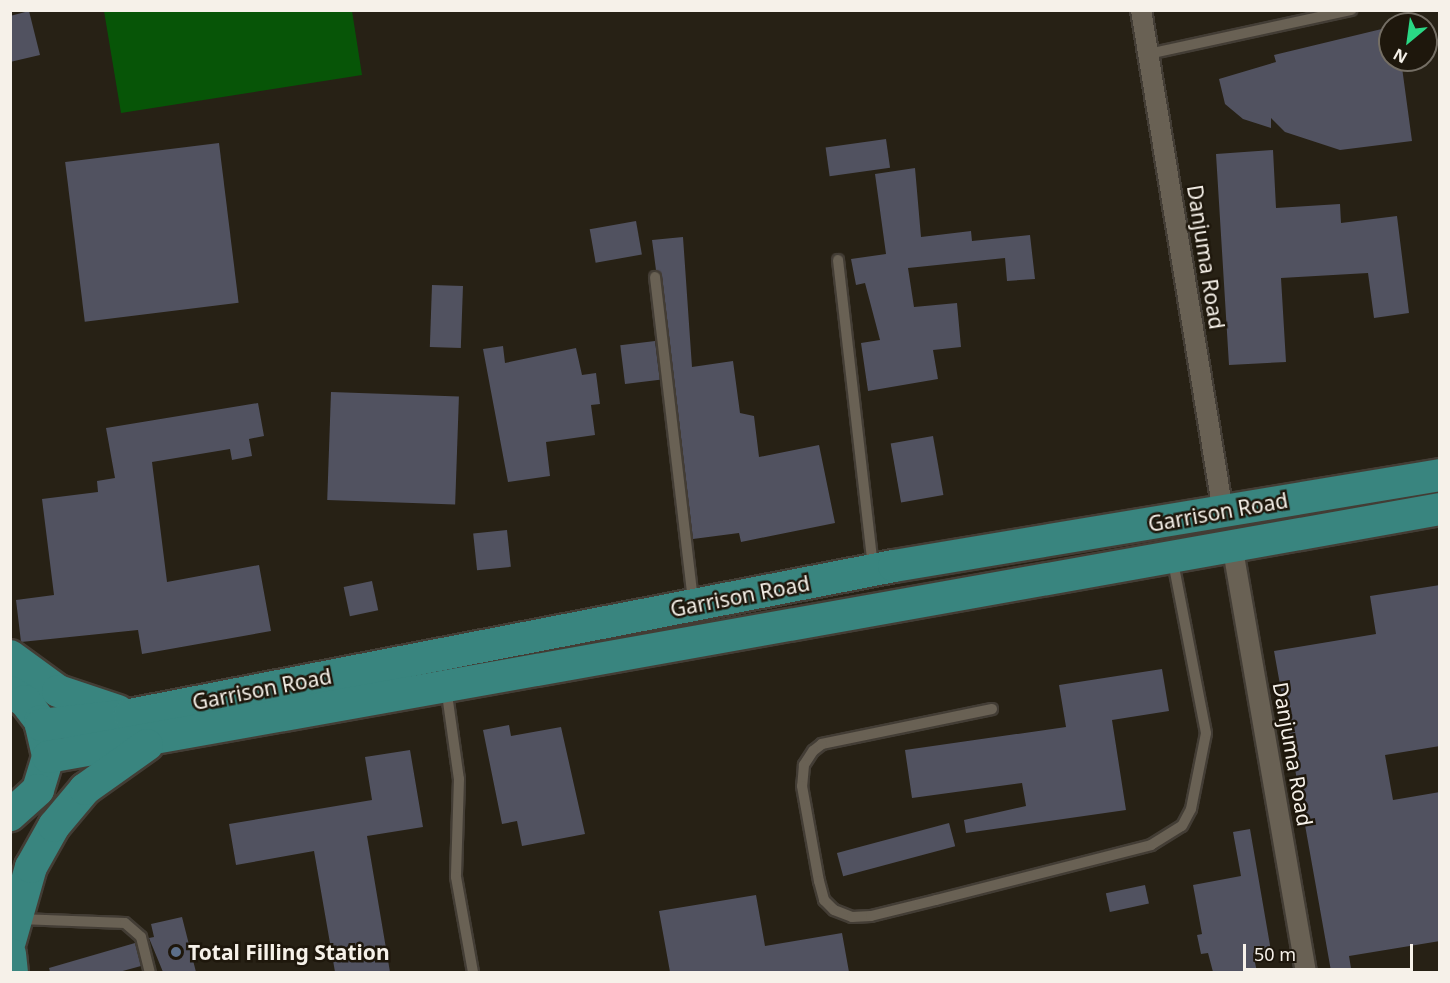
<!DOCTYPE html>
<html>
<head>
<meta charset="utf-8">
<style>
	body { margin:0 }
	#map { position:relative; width:1450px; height:983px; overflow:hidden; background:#272115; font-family:"Noto Sans",sans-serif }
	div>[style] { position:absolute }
	.green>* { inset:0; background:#075507 }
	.building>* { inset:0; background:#515260; transform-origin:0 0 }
	.roads { filter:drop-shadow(2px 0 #433d35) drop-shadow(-2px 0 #433d35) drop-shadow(0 2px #433d35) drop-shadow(0 -2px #433d35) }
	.service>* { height:10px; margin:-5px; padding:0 5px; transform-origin:5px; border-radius:5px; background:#696154 }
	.minor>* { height:20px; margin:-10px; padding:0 10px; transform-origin:10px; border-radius:10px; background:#696154 }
	.primary>* { height:32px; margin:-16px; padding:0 16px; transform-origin:16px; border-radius:16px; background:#39857f }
	.dots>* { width:16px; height:16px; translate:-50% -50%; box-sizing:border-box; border:3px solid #1e170c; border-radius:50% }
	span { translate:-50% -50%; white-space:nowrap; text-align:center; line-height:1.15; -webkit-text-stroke:5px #1e170c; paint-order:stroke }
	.street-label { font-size:21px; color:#f6f1e9 }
	.poi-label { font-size:21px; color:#f6f1e9; font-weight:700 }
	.left { translate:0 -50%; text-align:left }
	.frame { position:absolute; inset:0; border:12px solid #f6f1e9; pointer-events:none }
	.north { position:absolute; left:1378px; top:12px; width:60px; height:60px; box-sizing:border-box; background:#1e170c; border:2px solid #746e64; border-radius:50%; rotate:209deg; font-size:16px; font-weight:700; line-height:24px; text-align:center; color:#f6f1e9 }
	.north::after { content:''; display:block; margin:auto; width:21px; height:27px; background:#2ad885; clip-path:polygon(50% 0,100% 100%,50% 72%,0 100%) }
	.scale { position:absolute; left:1243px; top:944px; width:170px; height:27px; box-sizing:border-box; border:3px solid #f6f1e9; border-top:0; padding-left:8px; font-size:18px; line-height:21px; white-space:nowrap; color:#f6f1e9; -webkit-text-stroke:4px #1e170c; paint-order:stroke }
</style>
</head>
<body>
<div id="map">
	<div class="green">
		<div style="clip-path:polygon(104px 11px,352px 11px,362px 75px,121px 113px)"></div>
	</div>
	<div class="building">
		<div style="clip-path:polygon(29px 11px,40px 55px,10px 62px,10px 16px)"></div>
		<div style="clip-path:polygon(1390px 27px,1390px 60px,1401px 60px,1412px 141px,1340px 150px,1285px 132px,1271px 118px,1271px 128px,1243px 119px,1225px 104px,1219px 79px,1276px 62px,1274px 55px)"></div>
		<div style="left:886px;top:139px;width:29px;height:61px;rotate:82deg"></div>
		<div style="left:219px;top:143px;width:161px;height:155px;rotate:83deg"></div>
		<div style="clip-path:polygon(1273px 150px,1276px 208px,1340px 204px,1341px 223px,1397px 216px,1409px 313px,1374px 318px,1368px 273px,1281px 278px,1286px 362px,1229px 365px,1216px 154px)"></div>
		<div style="clip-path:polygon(915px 168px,921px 237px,971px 231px,972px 241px,1030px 235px,1035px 279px,1007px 281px,1005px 258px,908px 268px,914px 307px,957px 303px,961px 347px,933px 350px,938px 379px,868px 391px,861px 343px,880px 340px,865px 283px,856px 285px,851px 259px,886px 254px,875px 174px)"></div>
		<div style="left:636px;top:221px;width:34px;height:47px;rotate:80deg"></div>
		<div style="clip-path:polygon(683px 237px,692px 367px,733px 361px,740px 413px,754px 416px,759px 457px,819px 445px,835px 523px,741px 542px,739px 533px,693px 539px,662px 276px,656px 270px,652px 240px)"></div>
		<div style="left:432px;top:285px;width:31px;height:62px;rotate:2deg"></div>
		<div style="left:655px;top:341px;width:39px;height:35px;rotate:83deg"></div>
		<div style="clip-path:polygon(503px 346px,505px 363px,576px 348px,582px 375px,596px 373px,600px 404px,591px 405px,595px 435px,546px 442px,550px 476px,508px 482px,483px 349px)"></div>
		<div style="left:331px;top:392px;width:128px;height:108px;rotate:2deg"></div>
		<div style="clip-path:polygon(258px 403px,264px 436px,249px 439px,252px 456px,232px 460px,230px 449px,152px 462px,167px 582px,259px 565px,271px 631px,142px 654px,138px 630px,21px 642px,16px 600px,54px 595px,42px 499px,98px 492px,97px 481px,115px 478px,106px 428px)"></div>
		<div style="left:933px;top:436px;width:60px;height:43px;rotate:80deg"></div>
		<div style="left:507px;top:530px;width:37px;height:34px;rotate:84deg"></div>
		<div style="left:372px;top:581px;width:30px;height:29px;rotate:78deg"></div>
		<div style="clip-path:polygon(1440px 585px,1440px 746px,1385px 755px,1393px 800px,1440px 792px,1440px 941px,1349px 956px,1351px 968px,1331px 971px,1274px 651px,1376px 634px,1370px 596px)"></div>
		<div style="clip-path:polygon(1162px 669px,1169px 711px,1112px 720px,1126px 810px,966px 833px,964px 820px,1026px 806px,1022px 783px,912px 798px,905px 750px,1066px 727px,1059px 685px)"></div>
		<div style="clip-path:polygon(509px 725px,511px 736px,561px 727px,585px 834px,522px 846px,517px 821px,502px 824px,483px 730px)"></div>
		<div style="clip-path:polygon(410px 750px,423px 827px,367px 836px,390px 972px,335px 972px,314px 851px,236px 865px,229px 824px,372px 800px,365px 757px)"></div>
		<div style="left:949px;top:823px;width:24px;height:116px;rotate:75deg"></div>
		<div style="clip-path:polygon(1250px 829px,1271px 951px,1253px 953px,1257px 972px,1213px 972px,1208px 953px,1201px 954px,1197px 935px,1202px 934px,1193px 885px,1241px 876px,1233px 832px)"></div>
		<div style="left:1145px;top:885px;width:19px;height:40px;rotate:78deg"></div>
		<div style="clip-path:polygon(756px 895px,765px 946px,842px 933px,849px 972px,670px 972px,659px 911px)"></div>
		<div style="clip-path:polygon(182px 917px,196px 972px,163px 972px,149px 938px,154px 937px,151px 924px)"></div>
		<div style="clip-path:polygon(135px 943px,141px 966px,119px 972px,50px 972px,49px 968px)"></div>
	</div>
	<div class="roads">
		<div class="service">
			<div style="left:1148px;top:54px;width:208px;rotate:-12.2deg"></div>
			<div style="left:838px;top:260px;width:309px;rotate:83.5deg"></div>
			<div style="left:655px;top:277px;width:327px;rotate:83.3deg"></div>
			<div style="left:446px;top:687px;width:93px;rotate:82deg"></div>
			<div style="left:459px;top:779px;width:98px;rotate:91.8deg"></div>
			<div style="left:456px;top:877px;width:97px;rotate:79.9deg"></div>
			<div style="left:992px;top:709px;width:174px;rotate:168.4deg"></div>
			<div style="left:822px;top:744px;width:11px;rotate:142deg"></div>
			<div style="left:813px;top:751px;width:17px;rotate:123deg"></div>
			<div style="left:804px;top:765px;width:21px;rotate:95deg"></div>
			<div style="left:802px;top:786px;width:97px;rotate:79.9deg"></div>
			<div style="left:819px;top:881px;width:20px;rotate:75deg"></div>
			<div style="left:824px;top:900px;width:14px;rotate:45deg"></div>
			<div style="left:834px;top:910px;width:19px;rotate:21deg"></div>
			<div style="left:852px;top:917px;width:19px;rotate:-3deg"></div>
			<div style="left:871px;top:916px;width:67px;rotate:-13.8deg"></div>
			<div style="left:936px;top:900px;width:222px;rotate:-14.3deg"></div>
			<div style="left:1151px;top:845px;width:36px;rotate:-32deg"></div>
			<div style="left:1182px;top:826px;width:19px;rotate:-62deg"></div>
			<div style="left:1191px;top:809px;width:77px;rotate:-78.8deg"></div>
			<div style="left:1206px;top:733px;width:175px;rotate:-100.9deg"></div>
			<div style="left:19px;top:919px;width:106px;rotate:2.2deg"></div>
			<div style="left:125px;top:923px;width:21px;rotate:41deg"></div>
			<div style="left:141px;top:937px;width:36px;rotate:76deg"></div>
		</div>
		<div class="minor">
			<div style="left:1141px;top:10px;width:509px;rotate:80.72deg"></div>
			<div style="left:1232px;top:544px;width:434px;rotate:80.2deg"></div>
		</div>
		<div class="primary">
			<div style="left:10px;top:656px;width:59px;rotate:36.1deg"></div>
			<div style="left:58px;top:691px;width:63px;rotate:18.4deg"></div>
			<div style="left:10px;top:692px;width:17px;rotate:31deg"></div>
			<div style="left:25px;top:701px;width:25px;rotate:53deg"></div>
			<div style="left:40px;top:721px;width:37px;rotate:77deg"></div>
			<div style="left:48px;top:757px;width:34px;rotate:107deg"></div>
			<div style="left:38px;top:790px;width:38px;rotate:138deg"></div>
			<div style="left:41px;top:725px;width:90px;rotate:-6.4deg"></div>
			<div style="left:130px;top:715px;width:778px;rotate:-11.04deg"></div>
			<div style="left:894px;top:566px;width:554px;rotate:-9.46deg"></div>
			<div style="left:48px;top:757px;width:1414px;rotate:-10.1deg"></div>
			<div style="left:10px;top:941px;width:77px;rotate:-74.2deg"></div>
			<div style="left:31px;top:867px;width:47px;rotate:-60.7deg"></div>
			<div style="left:54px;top:826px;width:48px;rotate:-50deg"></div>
			<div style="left:85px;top:789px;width:76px;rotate:-35.4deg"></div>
			<div style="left:10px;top:954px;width:18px;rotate:84deg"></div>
		</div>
	</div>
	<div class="dots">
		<div style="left:176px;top:952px;background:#5c6f8a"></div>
	</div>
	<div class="street-label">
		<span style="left:1206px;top:257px;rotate:81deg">Danjuma Road</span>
		<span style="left:1218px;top:512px;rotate:-10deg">Garrison Road</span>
		<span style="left:740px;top:596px;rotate:-11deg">Garrison Road</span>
		<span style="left:262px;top:689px;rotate:-11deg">Garrison Road</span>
		<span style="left:1293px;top:754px;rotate:80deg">Danjuma Road</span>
	</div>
	<div class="poi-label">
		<span class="left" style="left:188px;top:952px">Total Filling Station</span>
	</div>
	<div class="frame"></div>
	<div class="north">N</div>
	<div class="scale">50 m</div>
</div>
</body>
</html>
